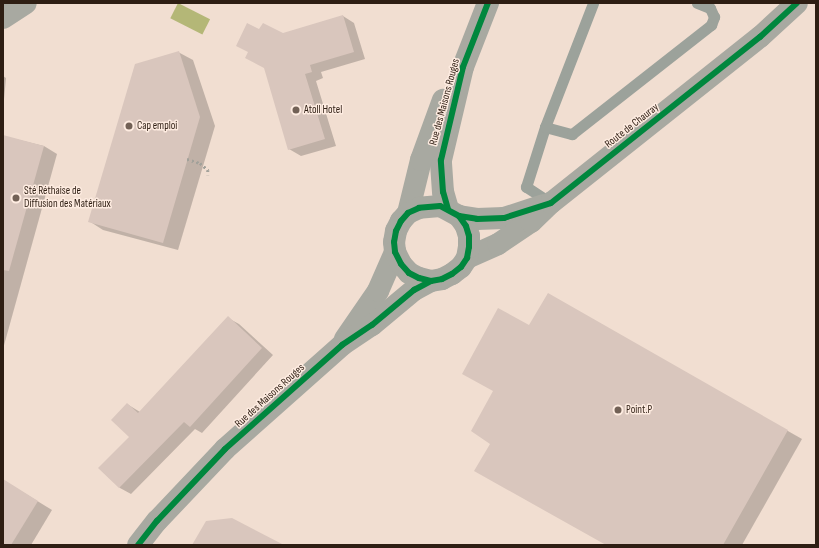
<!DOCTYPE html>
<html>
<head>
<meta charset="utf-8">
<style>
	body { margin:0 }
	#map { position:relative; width:819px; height:548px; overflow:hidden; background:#f1ded1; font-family:"Sofia Sans Condensed",sans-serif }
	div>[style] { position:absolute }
	.water>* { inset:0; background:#b4b777; transform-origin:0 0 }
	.shadow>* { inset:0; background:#0003 }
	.building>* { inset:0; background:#d9c6bd }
	.path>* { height:2.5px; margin-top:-1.25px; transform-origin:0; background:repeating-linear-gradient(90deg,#a2a19a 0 2px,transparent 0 5px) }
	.lane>* { height:11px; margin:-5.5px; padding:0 5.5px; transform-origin:5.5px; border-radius:5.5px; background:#9ca29b }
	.secondary>* { height:22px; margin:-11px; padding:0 11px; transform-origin:11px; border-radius:11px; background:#a8a9a1 }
	.cycleway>* { height:6px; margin:-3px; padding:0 3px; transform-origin:3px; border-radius:3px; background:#00873e }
	.dots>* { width:11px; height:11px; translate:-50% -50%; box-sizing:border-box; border:2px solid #feece1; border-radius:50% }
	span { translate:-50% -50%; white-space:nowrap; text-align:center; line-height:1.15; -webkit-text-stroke:3px #feece1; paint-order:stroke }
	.street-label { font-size:11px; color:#2e1e13 }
	.poi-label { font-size:11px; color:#2e1e13 }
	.left { translate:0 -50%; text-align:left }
	.frame { position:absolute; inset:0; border:4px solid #2e1e13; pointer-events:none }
</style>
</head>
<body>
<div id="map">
	<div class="water">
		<div style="left:178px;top:3px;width:36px;height:17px;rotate:27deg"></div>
	</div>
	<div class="shadow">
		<div style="clip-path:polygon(343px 16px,354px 23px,365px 59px,321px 72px,323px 78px,316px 81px,336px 146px,301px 156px,289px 149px,260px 31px,283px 34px)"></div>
		<div style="clip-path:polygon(178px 52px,193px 60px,215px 126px,178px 250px,103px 230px,89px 221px)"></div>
		<div style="clip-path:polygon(3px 76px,6px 78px,3px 110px)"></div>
		<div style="clip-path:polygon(3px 136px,44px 146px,57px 154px,3px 349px)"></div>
		<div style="clip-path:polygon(548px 294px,802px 439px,742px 545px,607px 545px,491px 444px,530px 326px)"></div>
		<div style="clip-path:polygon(228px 318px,239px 324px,273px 355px,202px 433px,195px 429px,131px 494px,120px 488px,99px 468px,130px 437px,127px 404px,140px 412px)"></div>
		<div style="clip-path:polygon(3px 480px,52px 510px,31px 545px,3px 545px)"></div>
	</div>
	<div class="building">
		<div style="clip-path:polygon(343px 15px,354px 52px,310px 65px,312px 72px,305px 74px,325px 139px,288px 150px,264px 68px,245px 58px,248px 52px,236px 46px,247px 23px,259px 29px,263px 23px,283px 33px)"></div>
		<div style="clip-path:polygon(179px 51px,200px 117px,163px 243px,88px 222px,135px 64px)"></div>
		<div style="clip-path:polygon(3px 135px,44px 146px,9px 271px,3px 270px)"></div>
		<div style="clip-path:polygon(548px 293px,788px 430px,723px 545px,606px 545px,474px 471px,490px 444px,471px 431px,493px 391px,462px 374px,498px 308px,529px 325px)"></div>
		<div style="clip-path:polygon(228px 316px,262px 348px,190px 427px,184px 422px,119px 488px,98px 468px,129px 437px,111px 420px,127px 403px,138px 413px)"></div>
		<div style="clip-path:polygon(3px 479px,38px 501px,11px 545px,3px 545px)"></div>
		<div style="clip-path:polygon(232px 518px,284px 545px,192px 545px,206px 521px)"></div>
	</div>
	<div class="path">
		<div style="left:187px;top:159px;width:14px;rotate:17deg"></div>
		<div style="left:200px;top:163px;width:11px;rotate:41deg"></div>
		<div style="left:208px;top:170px;width:5px;rotate:90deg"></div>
	</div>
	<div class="lane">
		<div style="left:545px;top:127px;width:28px;rotate:15deg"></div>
		<div style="left:572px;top:134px;width:177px;rotate:-38.1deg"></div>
		<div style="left:711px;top:25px;width:9px;rotate:-69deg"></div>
		<div style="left:714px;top:17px;width:10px;rotate:-114deg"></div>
		<div style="left:710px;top:8px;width:14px;rotate:-159deg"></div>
		<div style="left:551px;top:203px;width:30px;rotate:-147deg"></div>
		<div style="left:526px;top:187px;width:63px;rotate:-72.4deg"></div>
		<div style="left:545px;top:127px;width:133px;rotate:-68.8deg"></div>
	</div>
	<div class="secondary">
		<div style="left:3px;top:18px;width:27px;rotate:-33deg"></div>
		<div style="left:448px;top:209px;width:18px;rotate:-106deg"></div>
		<div style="left:443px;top:192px;width:32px;rotate:-94deg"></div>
		<div style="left:441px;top:160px;width:96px;rotate:-76.7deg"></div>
		<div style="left:463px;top:67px;width:69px;rotate:-68.7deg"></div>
		<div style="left:408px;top:213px;width:55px;rotate:-76.2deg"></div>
		<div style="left:421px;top:160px;width:64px;rotate:-69.9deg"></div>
		<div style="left:459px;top:216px;width:18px;rotate:9deg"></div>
		<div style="left:477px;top:219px;width:27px;rotate:-2deg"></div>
		<div style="left:504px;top:218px;width:42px;rotate:-18deg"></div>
		<div style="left:467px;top:258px;width:34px;rotate:-24deg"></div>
		<div style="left:498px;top:244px;width:40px;rotate:-34deg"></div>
		<div style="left:531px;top:222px;width:28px;rotate:-44deg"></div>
		<div style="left:551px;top:203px;width:267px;rotate:-38.5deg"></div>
		<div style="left:760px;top:37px;width:50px;rotate:-42.6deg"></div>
		<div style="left:345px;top:339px;width:58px;rotate:-55.5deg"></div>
		<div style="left:378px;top:291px;width:43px;rotate:-66.4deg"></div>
		<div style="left:138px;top:545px;width:31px;rotate:-52deg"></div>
		<div style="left:157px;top:521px;width:99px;rotate:-46.6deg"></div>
		<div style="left:225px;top:449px;width:157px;rotate:-41.6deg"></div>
		<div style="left:342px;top:345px;width:36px;rotate:-34deg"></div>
		<div style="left:372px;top:325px;width:55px;rotate:-39.8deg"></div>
		<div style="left:414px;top:290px;width:19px;rotate:-28deg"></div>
		<div style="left:431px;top:281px;width:11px;rotate:-10deg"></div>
		<div style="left:442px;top:279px;width:11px;rotate:-27deg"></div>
		<div style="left:452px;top:274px;width:11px;rotate:-38deg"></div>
		<div style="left:461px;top:267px;width:11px;rotate:-56deg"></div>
		<div style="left:467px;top:258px;width:11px;rotate:-80deg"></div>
		<div style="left:469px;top:247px;width:11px;rotate:-90deg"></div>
		<div style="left:469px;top:236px;width:10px;rotate:-107deg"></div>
		<div style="left:466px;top:226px;width:12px;rotate:-125deg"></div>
		<div style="left:459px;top:216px;width:21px;rotate:-152deg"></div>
		<div style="left:440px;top:206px;width:21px;rotate:175deg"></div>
		<div style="left:419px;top:208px;width:12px;rotate:156deg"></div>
		<div style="left:408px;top:213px;width:11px;rotate:131deg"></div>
		<div style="left:401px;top:221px;width:11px;rotate:117deg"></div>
		<div style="left:396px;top:231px;width:11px;rotate:100deg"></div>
		<div style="left:394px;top:242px;width:10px;rotate:84deg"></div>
		<div style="left:395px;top:252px;width:13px;rotate:63deg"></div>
		<div style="left:401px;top:264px;width:12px;rotate:48deg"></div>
		<div style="left:409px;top:273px;width:11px;rotate:27deg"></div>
		<div style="left:419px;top:278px;width:12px;rotate:14deg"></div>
	</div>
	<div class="cycleway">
		<div style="left:448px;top:209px;width:18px;rotate:-106deg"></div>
		<div style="left:443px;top:192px;width:32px;rotate:-94deg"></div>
		<div style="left:441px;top:160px;width:96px;rotate:-76.7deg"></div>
		<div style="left:463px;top:67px;width:69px;rotate:-68.7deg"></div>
		<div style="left:459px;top:216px;width:18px;rotate:9deg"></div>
		<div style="left:477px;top:219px;width:27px;rotate:-2deg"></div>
		<div style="left:504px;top:218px;width:49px;rotate:-17.7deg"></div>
		<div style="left:551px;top:203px;width:267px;rotate:-38.5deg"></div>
		<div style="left:760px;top:37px;width:50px;rotate:-42.6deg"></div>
		<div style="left:138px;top:545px;width:31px;rotate:-52deg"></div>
		<div style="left:157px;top:521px;width:99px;rotate:-46.6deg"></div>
		<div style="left:225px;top:449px;width:157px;rotate:-41.6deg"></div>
		<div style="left:342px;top:345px;width:36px;rotate:-34deg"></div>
		<div style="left:372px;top:325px;width:55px;rotate:-39.8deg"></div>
		<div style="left:414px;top:290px;width:19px;rotate:-28deg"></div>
		<div style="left:431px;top:281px;width:11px;rotate:-10deg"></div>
		<div style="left:442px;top:279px;width:11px;rotate:-27deg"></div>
		<div style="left:452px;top:274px;width:11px;rotate:-38deg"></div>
		<div style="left:461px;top:267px;width:11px;rotate:-56deg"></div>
		<div style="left:467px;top:258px;width:11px;rotate:-80deg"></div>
		<div style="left:469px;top:247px;width:11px;rotate:-90deg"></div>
		<div style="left:469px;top:236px;width:10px;rotate:-107deg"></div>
		<div style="left:466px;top:226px;width:12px;rotate:-125deg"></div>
		<div style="left:459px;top:216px;width:21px;rotate:-152deg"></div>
		<div style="left:440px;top:206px;width:21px;rotate:175deg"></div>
		<div style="left:419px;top:208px;width:12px;rotate:156deg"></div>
		<div style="left:408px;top:213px;width:11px;rotate:131deg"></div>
		<div style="left:401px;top:221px;width:11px;rotate:117deg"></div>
		<div style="left:396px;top:231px;width:11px;rotate:100deg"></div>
		<div style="left:394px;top:242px;width:10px;rotate:84deg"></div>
		<div style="left:395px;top:252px;width:13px;rotate:63deg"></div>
		<div style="left:401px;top:264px;width:12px;rotate:48deg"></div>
		<div style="left:409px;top:273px;width:11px;rotate:27deg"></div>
		<div style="left:419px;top:278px;width:12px;rotate:14deg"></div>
	</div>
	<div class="dots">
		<div style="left:296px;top:110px;background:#726156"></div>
		<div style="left:129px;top:126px;background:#726156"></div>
		<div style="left:16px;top:198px;background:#726156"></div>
		<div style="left:618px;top:410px;background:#726156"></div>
	</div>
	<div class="street-label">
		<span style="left:445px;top:102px;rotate:-75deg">Rue des Maisons Rouges</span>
		<span style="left:632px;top:126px;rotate:-38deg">Route de Chauray</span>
		<span style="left:270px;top:396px;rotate:-42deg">Rue des Maisons Rouges</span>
	</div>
	<div class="poi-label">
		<span class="left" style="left:304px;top:110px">Atoll Hotel</span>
		<span class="left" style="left:137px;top:126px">Cap emploi</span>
		<span class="left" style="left:24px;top:198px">Sté Réthaise de<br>Diffusion des Matériaux</span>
		<span class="left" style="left:626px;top:410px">Point.P</span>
	</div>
	<div class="frame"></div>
</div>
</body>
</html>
